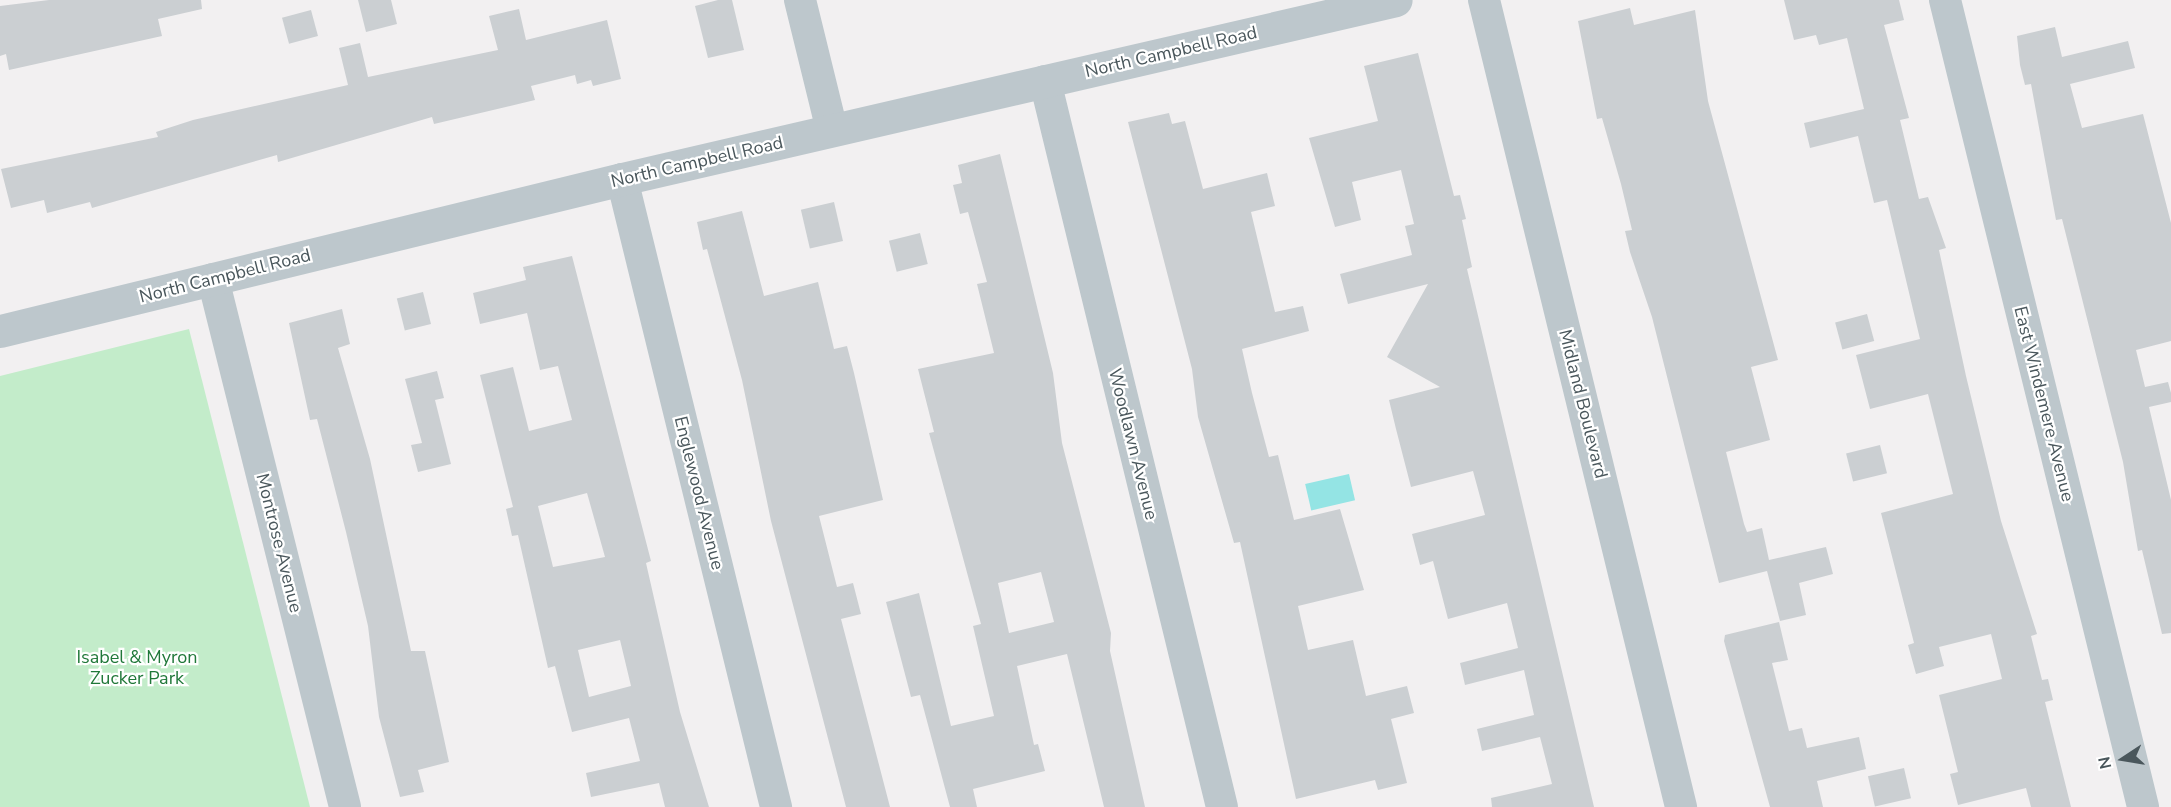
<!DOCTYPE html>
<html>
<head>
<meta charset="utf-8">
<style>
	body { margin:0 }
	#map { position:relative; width:2171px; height:807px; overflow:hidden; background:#f2f0f1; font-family:"Nunito Sans",sans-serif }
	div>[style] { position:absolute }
	.green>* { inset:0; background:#c3ecca }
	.water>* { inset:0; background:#94e4e4; transform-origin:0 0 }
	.building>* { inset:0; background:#cbcfd2; transform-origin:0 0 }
	.minor>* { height:32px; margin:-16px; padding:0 16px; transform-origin:16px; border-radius:16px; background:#bdc7cc }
	.tertiary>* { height:33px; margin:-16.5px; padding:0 16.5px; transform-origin:16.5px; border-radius:16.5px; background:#bdc7cc }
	span { translate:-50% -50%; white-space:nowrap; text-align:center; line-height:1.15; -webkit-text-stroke:4.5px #fff; paint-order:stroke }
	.street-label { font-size:18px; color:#4a575c }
	.park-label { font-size:18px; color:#207839 }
	.north { position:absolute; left:2093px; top:729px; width:60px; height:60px; -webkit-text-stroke:4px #fff; paint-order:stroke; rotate:258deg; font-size:16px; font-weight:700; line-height:24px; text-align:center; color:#4a575c }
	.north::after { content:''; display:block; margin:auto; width:21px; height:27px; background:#4a575c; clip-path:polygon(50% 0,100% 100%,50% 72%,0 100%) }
</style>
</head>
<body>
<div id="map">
	<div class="green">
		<div style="clip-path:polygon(189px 329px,310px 807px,0 807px,0 376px)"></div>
	</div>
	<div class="water">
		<div style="left:1349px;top:474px;width:27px;height:45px;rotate:77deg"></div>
	</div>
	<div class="building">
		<div style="clip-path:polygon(49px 0,201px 0,202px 9px,158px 19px,162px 36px,9px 70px,6px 54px,0 56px,0 6px)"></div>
		<div style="clip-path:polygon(358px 0,391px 0,397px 24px,366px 32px)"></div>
		<div style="clip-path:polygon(718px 0,732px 0,744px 50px,708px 58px,695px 6px)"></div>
		<div style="clip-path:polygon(1784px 0,1899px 0,1904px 20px,1884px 25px,1909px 118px,1900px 120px,1919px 199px,1928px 197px,1946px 248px,1939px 250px,1966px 376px,2001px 521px,2037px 634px,2031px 636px,2042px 680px,2048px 679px,2053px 700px,2045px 702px,2071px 807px,2031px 807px,2026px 788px,1958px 805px,1950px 774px,1958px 772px,1939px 695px,2002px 679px,1991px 634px,1939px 647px,1944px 666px,1916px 674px,1908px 645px,1914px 643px,1881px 513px,1953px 494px,1928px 394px,1870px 409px,1856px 355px,1920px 339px,1887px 200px,1874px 203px,1858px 136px,1810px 148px,1804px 123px,1864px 109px,1847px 38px,1819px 45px,1816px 35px,1794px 40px)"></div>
		<div style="clip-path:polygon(1630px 8px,1634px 25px,1695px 10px,1708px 101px,1778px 360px,1751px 367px,1770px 440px,1726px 452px,1744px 524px,1747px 532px,1762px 528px,1769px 560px,1826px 547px,1833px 574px,1799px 583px,1806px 615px,1780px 621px,1767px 571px,1719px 583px,1652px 317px,1630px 252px,1625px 231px,1632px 230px,1621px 184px,1602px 118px,1597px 119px,1578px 21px)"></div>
		<div style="clip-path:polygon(519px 9px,526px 40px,607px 20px,621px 79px,593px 86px,591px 80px,577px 84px,575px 75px,531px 86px,535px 100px,434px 124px,432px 117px,278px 162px,277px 155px,92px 208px,90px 202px,47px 213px,44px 200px,11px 208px,1px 169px,158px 137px,156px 132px,193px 120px,348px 85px,339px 48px,360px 43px,368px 77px,498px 50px,489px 16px)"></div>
		<div style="left:311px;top:10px;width:27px;height:30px;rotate:75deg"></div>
		<div style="clip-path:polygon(2055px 27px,2062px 57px,2128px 41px,2135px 68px,2070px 84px,2082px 128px,2143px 114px,2171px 223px,2171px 341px,2136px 350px,2145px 387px,2168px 382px,2171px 393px,2171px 402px,2149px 407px,2171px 500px,2171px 633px,2162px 634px,2142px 550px,2138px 551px,2123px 462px,2062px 219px,2056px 220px,2031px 84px,2025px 85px,2020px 65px,2017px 36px)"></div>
		<div style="clip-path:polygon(1418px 53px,1454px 196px,1460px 195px,1466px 219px,1462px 220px,1472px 267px,1467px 269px,1594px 807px,1492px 807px,1491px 798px,1552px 784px,1540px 737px,1482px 751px,1477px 729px,1534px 715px,1524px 670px,1465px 685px,1460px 663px,1518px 648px,1507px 603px,1448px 619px,1433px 561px,1420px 565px,1412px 534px,1485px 515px,1473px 471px,1411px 487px,1396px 429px,1389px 400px,1440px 387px,1387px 357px,1428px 284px,1348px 304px,1340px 274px,1412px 255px,1405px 226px,1414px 224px,1401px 170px,1352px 182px,1361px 220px,1335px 227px,1309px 138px,1378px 121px,1364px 66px)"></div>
		<div style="clip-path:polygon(1169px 113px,1172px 124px,1185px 121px,1203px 189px,1267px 173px,1275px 206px,1251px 212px,1275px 312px,1303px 306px,1309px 331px,1242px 349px,1252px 393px,1269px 457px,1278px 455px,1294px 520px,1340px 509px,1364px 590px,1298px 606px,1308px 650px,1353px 640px,1366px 696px,1407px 686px,1414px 713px,1391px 719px,1407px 783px,1378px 790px,1375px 780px,1296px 799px,1240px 542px,1234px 543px,1198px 417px,1192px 369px,1128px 122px)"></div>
		<div style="clip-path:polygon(evenodd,1000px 154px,1053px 373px,1062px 443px,1111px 633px,1110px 651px,1145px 807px,1104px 807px,1067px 654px,1017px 666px,1034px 745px,1038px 744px,1045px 771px,973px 789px,977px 807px,950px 807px,920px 695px,911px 697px,886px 602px,919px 593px,951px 726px,994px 716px,973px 626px,981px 624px,929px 433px,934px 432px,918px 369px,994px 353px,977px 284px,987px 282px,968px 212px,960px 214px,953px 185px,962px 183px,958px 165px,1000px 154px,1041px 572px,1054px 622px,1009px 633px,998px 583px,1041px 572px)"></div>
		<div style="left:834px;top:202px;width:40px;height:34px;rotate:77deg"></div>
		<div style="clip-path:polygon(742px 211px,764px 296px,818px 282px,834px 349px,847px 346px,854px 373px,883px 500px,819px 516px,837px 587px,853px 583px,861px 614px,841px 619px,890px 807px,846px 807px,771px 521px,742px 380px,707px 249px,703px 250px,697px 222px)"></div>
		<div style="left:920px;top:233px;width:32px;height:32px;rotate:76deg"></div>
		<div style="clip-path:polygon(evenodd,572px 256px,651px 561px,646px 563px,680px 712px,709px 807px,665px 807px,659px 783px,591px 797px,586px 773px,640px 761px,629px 718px,572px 732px,555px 666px,548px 668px,518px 535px,512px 536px,506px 509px,513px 507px,480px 375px,513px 367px,529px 431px,572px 420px,558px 366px,540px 370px,527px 313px,480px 324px,473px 293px,526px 280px,523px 267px,572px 256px,587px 493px,605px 557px,553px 567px,538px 506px,587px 493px,572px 256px,620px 640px,631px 686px,589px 697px,578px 650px,620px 640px)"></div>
		<div style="left:423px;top:292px;width:33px;height:27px;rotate:76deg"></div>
		<div style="clip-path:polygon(342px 309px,350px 344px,338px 348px,370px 459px,411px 651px,425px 651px,449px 762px,418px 770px,424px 792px,400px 797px,379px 717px,368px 626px,346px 532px,317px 419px,310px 420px,289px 323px)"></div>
		<div style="left:1867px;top:314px;width:28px;height:33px;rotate:75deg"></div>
		<div style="clip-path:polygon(437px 371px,444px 398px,435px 400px,451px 464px,418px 472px,411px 445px,422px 443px,405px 379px)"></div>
		<div style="left:1880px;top:445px;width:29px;height:35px;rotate:76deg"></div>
		<div style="clip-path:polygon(1779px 622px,1788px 660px,1772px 663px,1789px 731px,1802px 728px,1807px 748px,1859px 737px,1866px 769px,1817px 781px,1823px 807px,1770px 807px,1724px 641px,1725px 635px)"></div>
		<div style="left:1904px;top:768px;width:31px;height:37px;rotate:77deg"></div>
	</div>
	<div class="minor">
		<div style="left:800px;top:0;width:134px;rotate:76.2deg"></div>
		<div style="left:1484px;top:0;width:831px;rotate:76.28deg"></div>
		<div style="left:1945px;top:0;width:831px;rotate:76.21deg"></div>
		<div style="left:1045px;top:81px;width:747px;rotate:76.3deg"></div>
		<div style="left:622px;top:179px;width:647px;rotate:76.22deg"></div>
		<div style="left:213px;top:279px;width:544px;rotate:75.96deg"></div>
	</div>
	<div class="tertiary">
		<div style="left:0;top:331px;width:640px;rotate:-13.73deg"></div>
		<div style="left:622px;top:179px;width:794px;rotate:-13.02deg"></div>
	</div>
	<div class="street-label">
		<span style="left:1171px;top:52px;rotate:-13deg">North Campbell Road</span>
		<span style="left:697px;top:162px;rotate:-13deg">North Campbell Road</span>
		<span style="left:225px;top:276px;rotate:-14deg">North Campbell Road</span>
		<span style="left:1583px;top:404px;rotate:76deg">Midland Boulevard</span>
		<span style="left:2044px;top:404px;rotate:76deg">East Windemere Avenue</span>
		<span style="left:1133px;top:444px;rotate:76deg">Woodlawn Avenue</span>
		<span style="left:699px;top:493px;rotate:76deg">Englewood Avenue</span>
		<span style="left:279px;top:543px;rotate:76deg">Montrose Avenue</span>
	</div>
	<div class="park-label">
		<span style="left:137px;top:668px">Isabel &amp; Myron<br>Zucker Park</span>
	</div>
	<div class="north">N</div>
</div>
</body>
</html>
